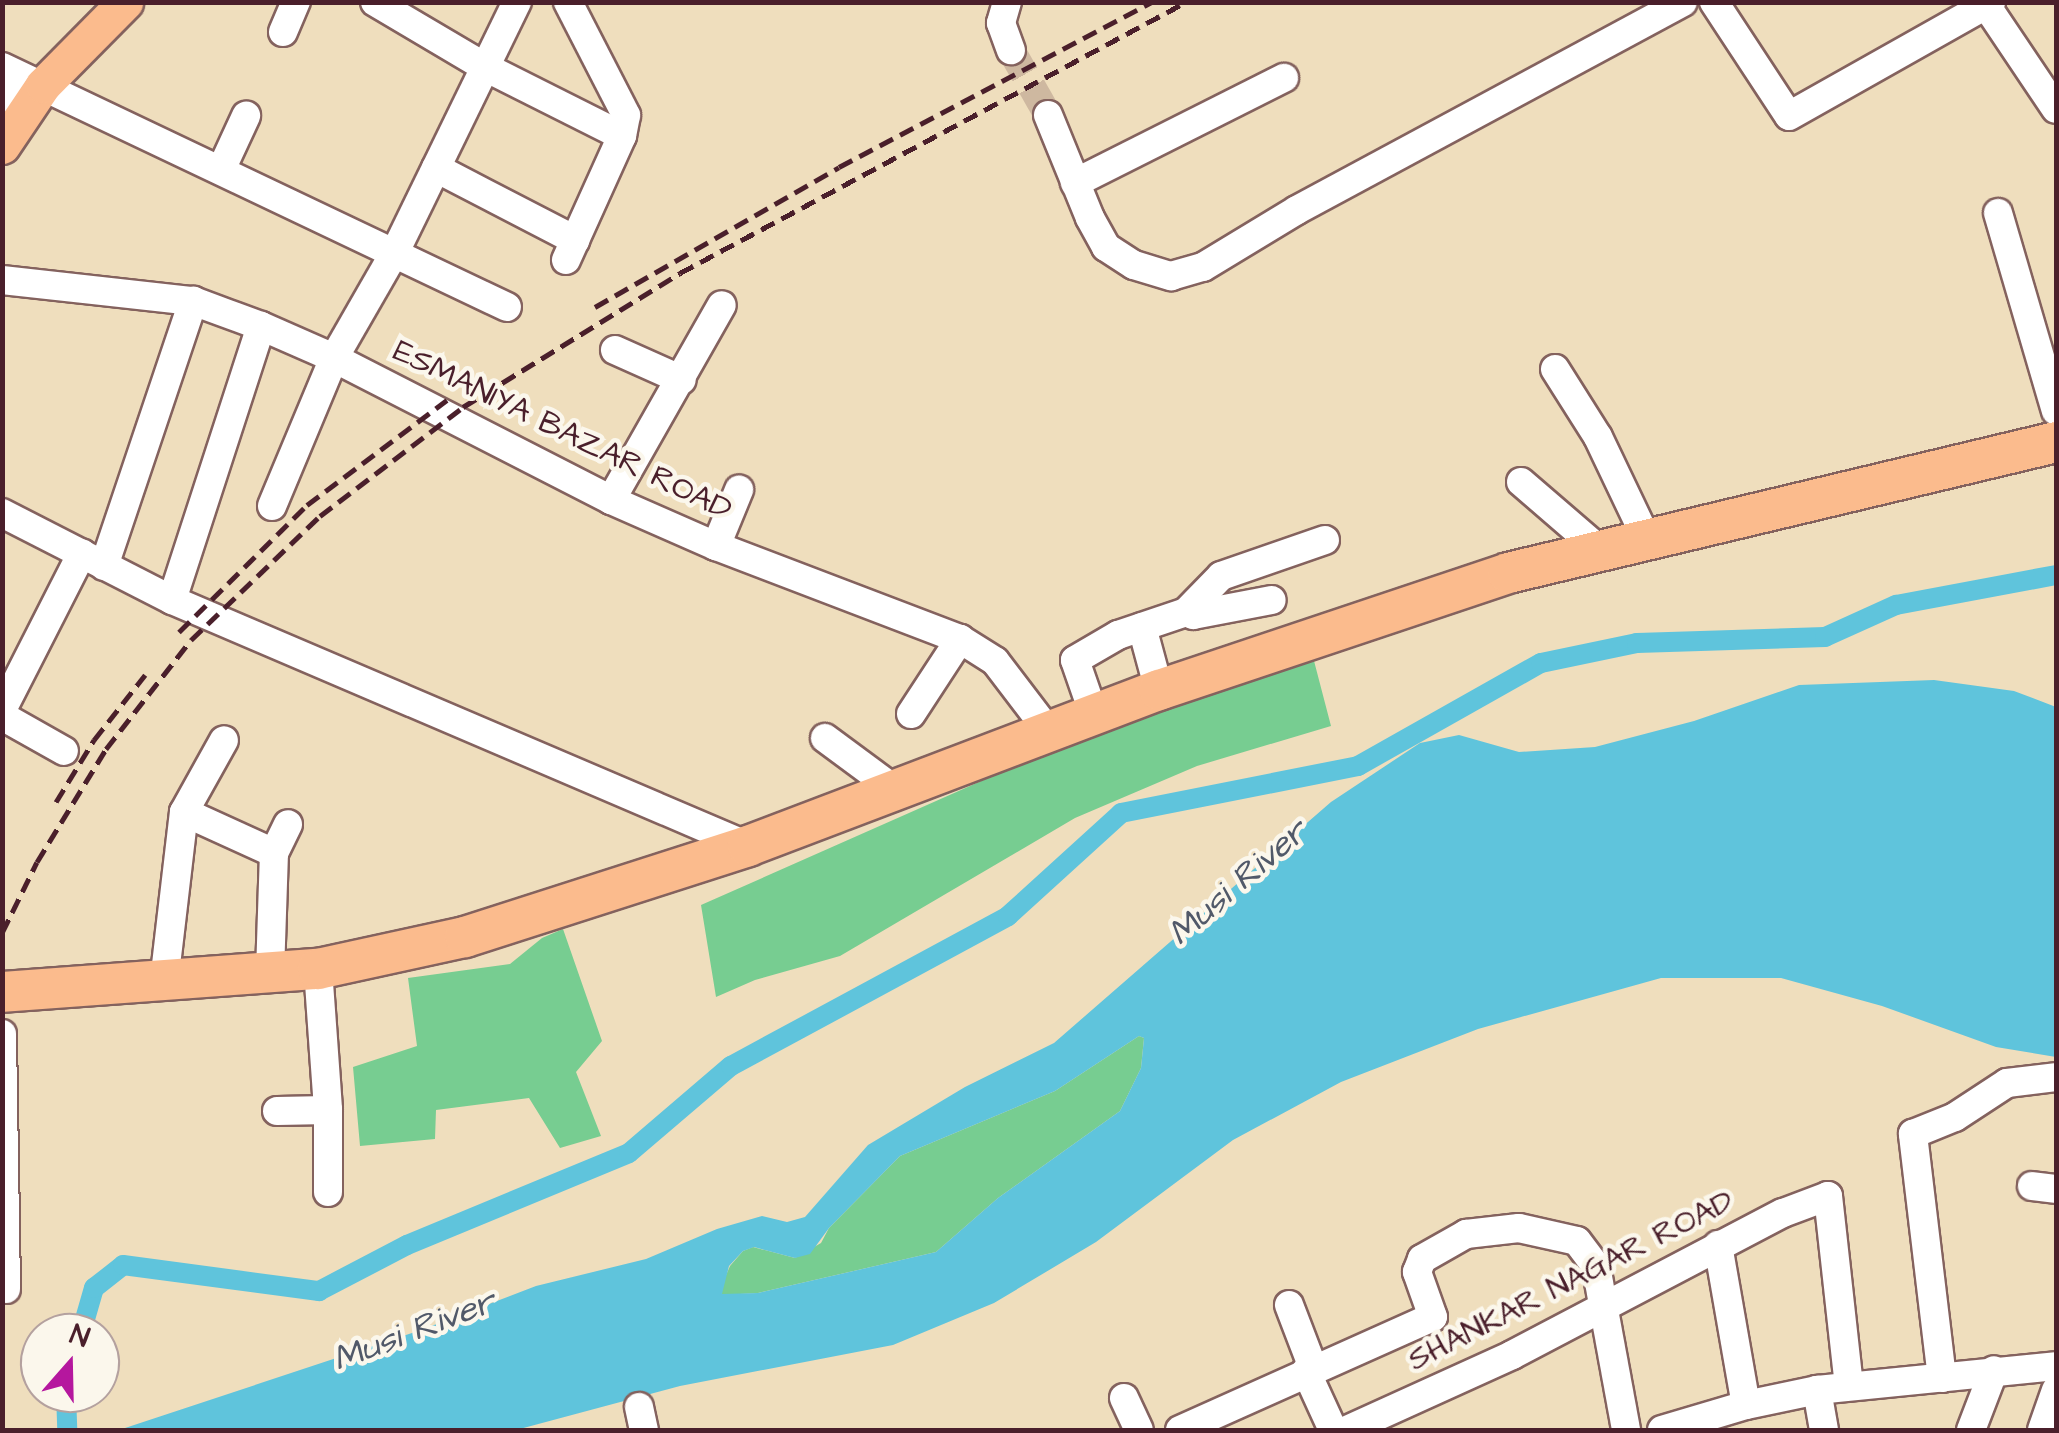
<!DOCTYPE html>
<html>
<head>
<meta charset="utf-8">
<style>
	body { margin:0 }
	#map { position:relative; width:2059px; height:1433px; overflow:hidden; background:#efdebd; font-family:"Architects Daughter",sans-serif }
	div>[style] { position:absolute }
	.green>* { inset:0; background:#77cd91 }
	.water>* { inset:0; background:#5fc4dc }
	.canal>* { height:20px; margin:-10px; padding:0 10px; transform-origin:10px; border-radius:10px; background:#5fc4dc }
	.minor-tunnel>* { height:28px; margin-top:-14px; transform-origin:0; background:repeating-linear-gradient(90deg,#ceb8a0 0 28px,transparent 0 42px) }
	.roads { filter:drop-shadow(2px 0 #84625e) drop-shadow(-2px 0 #84625e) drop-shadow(0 2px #84625e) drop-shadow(0 -2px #84625e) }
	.minor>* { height:28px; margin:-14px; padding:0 14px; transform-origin:14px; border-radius:14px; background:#fff }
	.major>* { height:35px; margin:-17.5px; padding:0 17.5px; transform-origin:17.5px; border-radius:17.5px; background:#fbbb8d }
	.highway>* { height:40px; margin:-20px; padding:0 20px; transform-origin:20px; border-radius:20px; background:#fbbb8d }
	.rail>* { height:5px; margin-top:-2.5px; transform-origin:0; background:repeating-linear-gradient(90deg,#4a1f2b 0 15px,transparent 0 23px) }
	span { translate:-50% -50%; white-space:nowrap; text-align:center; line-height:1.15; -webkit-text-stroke:9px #fbf7ec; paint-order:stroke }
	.street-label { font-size:32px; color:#4a1f2b }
	.water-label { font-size:35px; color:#515969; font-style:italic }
	.frame { position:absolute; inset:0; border:5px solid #4a1f2b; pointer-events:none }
	.north { position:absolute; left:20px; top:1313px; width:100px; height:100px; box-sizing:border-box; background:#fbf7ec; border:2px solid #b4a19f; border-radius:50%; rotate:20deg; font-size:28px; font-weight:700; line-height:40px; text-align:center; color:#4a1f2b }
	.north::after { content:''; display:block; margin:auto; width:35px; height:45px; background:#b5179e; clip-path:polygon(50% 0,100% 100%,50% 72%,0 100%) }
</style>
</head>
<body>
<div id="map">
	<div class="green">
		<div style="clip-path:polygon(1313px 657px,1331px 726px,1197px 766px,1075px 818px,840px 956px,755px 980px,716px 997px,701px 905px,1056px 748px)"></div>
		<div style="clip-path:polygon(563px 929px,602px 1041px,576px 1072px,601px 1136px,560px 1148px,529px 1098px,436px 1110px,435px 1139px,360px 1146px,353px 1067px,417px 1046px,408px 978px,510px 964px,542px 938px)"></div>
		<div style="clip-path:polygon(1139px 1036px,1144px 1038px,1141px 1068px,1120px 1111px,998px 1198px,936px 1252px,758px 1293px,722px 1295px,721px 1287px,730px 1266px,743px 1251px,753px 1247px,795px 1258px,821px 1243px,829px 1228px,900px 1156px,1055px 1091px)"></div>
	</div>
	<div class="water">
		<div style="clip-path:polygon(evenodd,1934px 680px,2014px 691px,2056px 707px,2056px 1057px,1996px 1047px,1882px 1006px,1781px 978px,1661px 978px,1478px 1029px,1341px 1082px,1233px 1140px,1096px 1242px,994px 1303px,893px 1345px,680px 1386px,516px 1430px,119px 1430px,421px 1330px,536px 1286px,646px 1259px,717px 1229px,762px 1216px,787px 1222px,805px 1217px,868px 1145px,965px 1087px,1054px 1043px,1331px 802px,1420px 743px,1459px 735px,1519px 752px,1595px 747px,1694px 721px,1799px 685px,1934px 680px,1139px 1036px,1144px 1038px,1141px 1068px,1120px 1111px,998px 1198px,936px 1252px,758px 1293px,722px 1294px,729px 1266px,743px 1251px,754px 1247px,795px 1258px,810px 1254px,829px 1228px,900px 1156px,1055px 1091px,1139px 1036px)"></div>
	</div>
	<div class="canal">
		<div style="left:81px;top:1333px;width:47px;rotate:-73.9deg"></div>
		<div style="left:94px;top:1288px;width:37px;rotate:-38deg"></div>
		<div style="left:123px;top:1265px;width:198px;rotate:7.6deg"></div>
		<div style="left:319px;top:1291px;width:99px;rotate:-27.6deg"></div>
		<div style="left:407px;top:1245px;width:240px;rotate:-22.5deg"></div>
		<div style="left:629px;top:1153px;width:134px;rotate:-40.5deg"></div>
		<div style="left:731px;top:1066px;width:315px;rotate:-28.4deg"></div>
		<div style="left:1008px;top:916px;width:153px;rotate:-42.3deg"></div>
		<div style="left:1121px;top:813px;width:242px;rotate:-11.2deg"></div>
		<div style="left:1358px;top:766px;width:210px;rotate:-29.4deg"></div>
		<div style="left:1541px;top:663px;width:98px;rotate:-11.8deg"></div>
		<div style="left:1637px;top:643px;width:188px;rotate:-1.8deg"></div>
		<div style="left:1825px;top:637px;width:78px;rotate:-24.3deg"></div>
		<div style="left:1896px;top:605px;width:163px;rotate:-10.6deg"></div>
		<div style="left:66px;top:1393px;width:37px;rotate:88deg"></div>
	</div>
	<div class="minor-tunnel">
		<div style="left:1011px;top:50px;width:75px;rotate:60.4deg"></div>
	</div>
	<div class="roads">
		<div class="minor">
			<div style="left:375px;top:2px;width:128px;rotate:30.6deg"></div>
			<div style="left:485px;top:67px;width:153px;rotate:26.7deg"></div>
			<div style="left:1007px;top:2px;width:22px;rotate:106deg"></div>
			<div style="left:1001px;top:23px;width:29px;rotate:70deg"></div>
			<div style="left:1714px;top:2px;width:136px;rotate:56.7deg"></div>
			<div style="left:1789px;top:116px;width:232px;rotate:-29.4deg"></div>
			<div style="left:1986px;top:5px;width:125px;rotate:56.1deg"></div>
			<div style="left:283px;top:32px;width:33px;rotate:-67deg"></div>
			<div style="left:2px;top:67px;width:559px;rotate:25.42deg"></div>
			<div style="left:2px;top:96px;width:30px;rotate:20deg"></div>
			<div style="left:1048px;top:115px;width:111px;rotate:67.8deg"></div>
			<div style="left:1090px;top:218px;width:33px;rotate:61deg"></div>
			<div style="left:1106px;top:247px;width:33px;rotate:33deg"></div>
			<div style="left:1134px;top:265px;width:39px;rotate:17deg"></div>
			<div style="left:1171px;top:276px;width:33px;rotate:-16deg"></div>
			<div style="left:1203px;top:267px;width:110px;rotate:-31.2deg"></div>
			<div style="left:1297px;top:210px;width:438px;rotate:-28.3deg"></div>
			<div style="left:436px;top:168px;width:157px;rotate:27.4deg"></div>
			<div style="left:221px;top:170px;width:60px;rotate:-65.2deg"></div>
			<div style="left:1075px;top:183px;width:234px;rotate:-26.7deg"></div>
			<div style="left:1998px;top:213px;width:206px;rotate:73.7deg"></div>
			<div style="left:566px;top:260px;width:136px;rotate:-65.7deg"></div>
			<div style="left:622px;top:136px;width:21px;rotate:-79deg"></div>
			<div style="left:626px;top:115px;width:127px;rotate:-117.2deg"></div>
			<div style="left:2px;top:280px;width:192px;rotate:6.3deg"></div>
			<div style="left:193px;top:301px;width:72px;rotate:20.2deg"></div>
			<div style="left:261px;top:326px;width:80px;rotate:23.7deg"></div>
			<div style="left:334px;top:358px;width:311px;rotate:27.1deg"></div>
			<div style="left:611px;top:500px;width:115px;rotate:23.7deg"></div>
			<div style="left:716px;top:546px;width:261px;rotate:20.9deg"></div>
			<div style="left:960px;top:639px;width:41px;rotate:32.2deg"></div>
			<div style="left:995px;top:661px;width:89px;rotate:52.7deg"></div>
			<div style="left:615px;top:350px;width:73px;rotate:24.1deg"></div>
			<div style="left:1555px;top:369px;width:80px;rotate:57.7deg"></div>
			<div style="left:1598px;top:437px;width:116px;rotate:64.5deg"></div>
			<div style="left:1521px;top:482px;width:107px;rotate:40.8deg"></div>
			<div style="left:611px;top:500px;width:224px;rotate:-60.4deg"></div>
			<div style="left:272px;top:506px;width:160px;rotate:-67.3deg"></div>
			<div style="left:334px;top:358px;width:122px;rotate:-60.1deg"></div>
			<div style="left:395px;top:252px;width:278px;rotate:-64deg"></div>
			<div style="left:2px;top:513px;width:191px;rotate:27.1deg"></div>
			<div style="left:172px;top:600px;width:626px;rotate:23.13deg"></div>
			<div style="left:716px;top:546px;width:61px;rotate:-67.7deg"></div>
			<div style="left:104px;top:566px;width:280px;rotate:-71.4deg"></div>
			<div style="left:172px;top:600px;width:288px;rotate:-72deg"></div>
			<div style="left:1186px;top:612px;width:8px;rotate:23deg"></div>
			<div style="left:1193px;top:615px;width:80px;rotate:-10.8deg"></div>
			<div style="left:1142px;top:627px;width:65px;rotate:74.9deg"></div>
			<div style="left:2px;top:710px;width:176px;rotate:-63deg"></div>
			<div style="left:911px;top:714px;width:90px;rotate:-56.8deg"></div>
			<div style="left:1094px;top:715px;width:58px;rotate:-109.1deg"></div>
			<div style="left:1075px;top:660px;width:50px;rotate:-30.2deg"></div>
			<div style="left:1118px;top:635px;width:72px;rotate:-18.7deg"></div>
			<div style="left:1186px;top:612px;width:50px;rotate:-45.8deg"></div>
			<div style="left:1221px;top:576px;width:110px;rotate:-19.1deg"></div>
			<div style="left:2px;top:716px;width:71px;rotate:29.4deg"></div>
			<div style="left:825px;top:738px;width:86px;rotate:36.5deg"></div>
			<div style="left:184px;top:812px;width:99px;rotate:24.5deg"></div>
			<div style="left:318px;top:969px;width:141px;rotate:85.9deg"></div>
			<div style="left:328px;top:1110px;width:82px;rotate:90deg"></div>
			<div style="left:270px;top:973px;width:120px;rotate:-88.1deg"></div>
			<div style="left:274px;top:853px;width:32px;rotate:-64deg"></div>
			<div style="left:164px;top:982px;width:171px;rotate:-83.3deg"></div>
			<div style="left:184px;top:812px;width:82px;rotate:-60.9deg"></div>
			<div style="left:2px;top:1034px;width:255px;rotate:89.1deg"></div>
			<div style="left:277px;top:1111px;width:51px;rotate:-1.1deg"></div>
			<div style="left:2032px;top:1186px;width:24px;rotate:7deg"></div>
			<div style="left:1718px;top:1245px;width:162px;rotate:80.1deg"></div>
			<div style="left:1289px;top:1305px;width:67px;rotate:69.1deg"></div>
			<div style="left:1306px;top:1371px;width:65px;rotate:65.4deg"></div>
			<div style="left:1942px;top:1378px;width:246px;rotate:-96.8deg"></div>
			<div style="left:1913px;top:1134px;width:45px;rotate:-22deg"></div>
			<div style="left:1955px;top:1117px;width:62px;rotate:-33.2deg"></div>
			<div style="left:2007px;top:1083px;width:49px;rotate:-7deg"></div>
			<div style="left:1817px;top:1390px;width:41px;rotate:80.1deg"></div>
			<div style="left:1124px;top:1398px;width:35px;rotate:65deg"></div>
			<div style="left:639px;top:1407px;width:24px;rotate:78deg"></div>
			<div style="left:1180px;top:1430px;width:277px;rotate:-24.1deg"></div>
			<div style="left:1433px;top:1317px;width:48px;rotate:-109.6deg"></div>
			<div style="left:1417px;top:1272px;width:14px;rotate:-69deg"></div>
			<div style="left:1422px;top:1259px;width:51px;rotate:-29.6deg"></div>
			<div style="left:1466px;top:1234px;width:53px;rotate:-6.5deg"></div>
			<div style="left:1519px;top:1228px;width:59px;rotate:12.6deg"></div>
			<div style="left:1577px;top:1241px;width:31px;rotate:53deg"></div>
			<div style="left:1596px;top:1266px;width:167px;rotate:79.6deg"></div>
			<div style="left:1347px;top:1430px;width:181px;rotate:-24.4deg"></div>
			<div style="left:1512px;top:1355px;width:306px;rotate:-27.7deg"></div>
			<div style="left:1783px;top:1213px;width:48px;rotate:-20.7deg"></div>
			<div style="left:1828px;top:1196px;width:190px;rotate:83.7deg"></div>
			<div style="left:1662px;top:1430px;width:88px;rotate:-16.6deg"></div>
			<div style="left:1746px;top:1405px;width:73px;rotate:-11.9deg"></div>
			<div style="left:1817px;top:1390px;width:240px;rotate:-5.7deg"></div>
			<div style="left:1971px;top:1430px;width:64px;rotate:-69deg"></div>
			<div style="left:2042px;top:1430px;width:42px;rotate:-70.7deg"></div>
		</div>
		<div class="major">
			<div style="left:2px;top:146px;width:73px;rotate:-56.1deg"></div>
			<div style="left:43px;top:85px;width:117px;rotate:-45.3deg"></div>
		</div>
		<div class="highway">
			<div style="left:2px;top:992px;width:317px;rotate:-4.2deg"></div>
			<div style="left:318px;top:969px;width:150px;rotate:-12.3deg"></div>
			<div style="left:465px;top:937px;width:297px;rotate:-17.8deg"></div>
			<div style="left:748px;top:846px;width:440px;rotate:-20.8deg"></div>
			<div style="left:1159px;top:690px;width:368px;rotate:-18.5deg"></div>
			<div style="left:1508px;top:573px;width:563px;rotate:-13.44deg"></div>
		</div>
	</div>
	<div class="rail">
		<div style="left:595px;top:307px;width:281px;rotate:-29.8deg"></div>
		<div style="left:839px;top:167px;width:354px;rotate:-27.8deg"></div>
		<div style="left:179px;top:632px;width:180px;rotate:-44.8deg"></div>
		<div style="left:307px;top:505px;width:175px;rotate:-36.9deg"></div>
		<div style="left:56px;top:802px;width:73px;rotate:-58.5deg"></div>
		<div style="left:94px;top:740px;width:83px;rotate:-51.9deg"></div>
		<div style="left:2px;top:933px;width:79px;rotate:-63.8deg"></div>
		<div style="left:37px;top:862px;width:132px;rotate:-58.6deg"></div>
		<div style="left:106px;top:749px;width:138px;rotate:-52.1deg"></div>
		<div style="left:191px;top:640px;width:179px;rotate:-43.9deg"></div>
		<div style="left:320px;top:516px;width:180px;rotate:-37.3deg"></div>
		<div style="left:463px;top:407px;width:255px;rotate:-31.7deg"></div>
		<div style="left:680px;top:273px;width:574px;rotate:-28.17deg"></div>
	</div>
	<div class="street-label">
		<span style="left:562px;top:431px;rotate:26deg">ESMANIYA BAZAR ROAD</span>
		<span style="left:1571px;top:1281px;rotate:-27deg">SHANKAR NAGAR ROAD</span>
	</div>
	<div class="water-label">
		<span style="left:1238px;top:883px;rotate:-41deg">Musi River</span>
		<span style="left:414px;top:1331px;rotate:-21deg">Musi River</span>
	</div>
	<div class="frame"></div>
	<div class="north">N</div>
</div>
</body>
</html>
